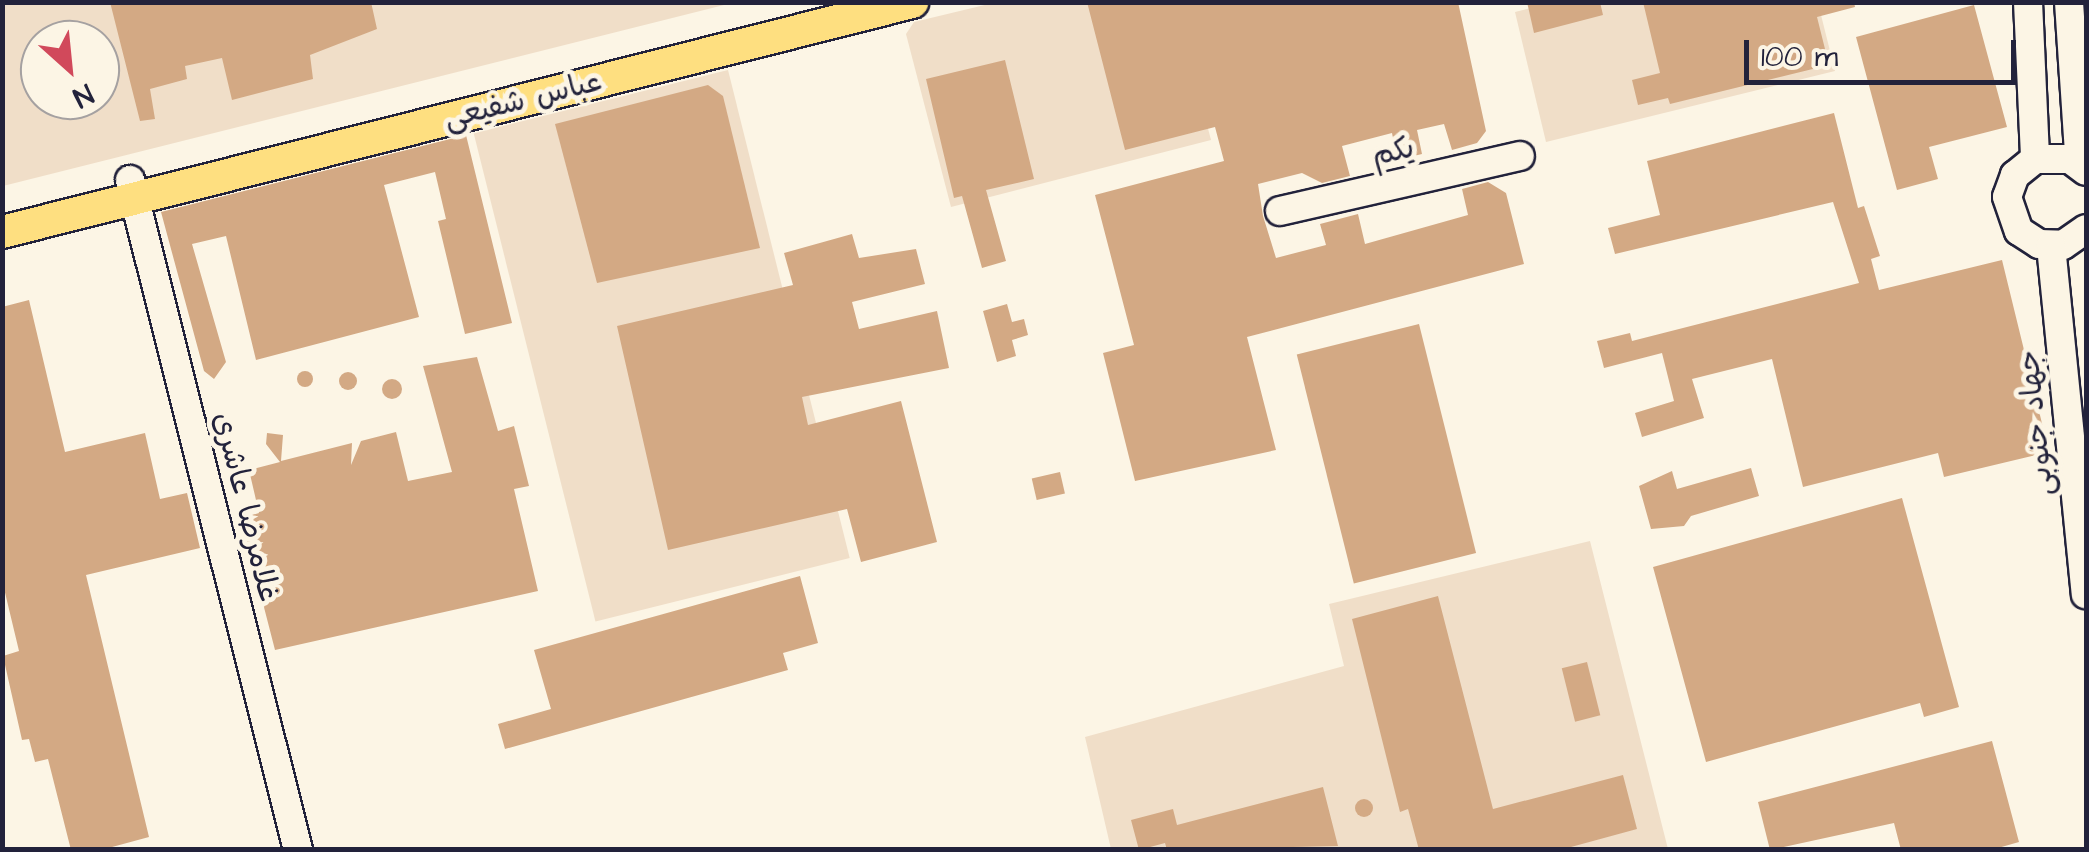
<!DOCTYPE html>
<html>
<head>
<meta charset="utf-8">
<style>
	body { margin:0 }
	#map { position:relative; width:2089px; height:852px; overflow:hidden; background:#fcf5e5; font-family:"Architects Daughter","Playpen Sans Arabic",sans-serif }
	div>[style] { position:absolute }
	.built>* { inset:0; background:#f0dec8; transform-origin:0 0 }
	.building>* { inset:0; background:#d3a984; transform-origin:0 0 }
	.round { border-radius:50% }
	.roads { filter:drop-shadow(2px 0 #22223b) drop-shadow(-2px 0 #22223b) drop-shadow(0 2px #22223b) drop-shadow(0 -2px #22223b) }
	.minor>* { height:28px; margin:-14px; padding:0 14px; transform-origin:14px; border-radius:14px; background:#fcf5e5 }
	.major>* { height:32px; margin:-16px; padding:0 16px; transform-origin:16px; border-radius:16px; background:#fedf80 }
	span { translate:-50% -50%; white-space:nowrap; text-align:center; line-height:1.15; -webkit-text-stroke:10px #fcf5e5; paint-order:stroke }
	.street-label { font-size:30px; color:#22223b }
	.frame { position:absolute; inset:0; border:5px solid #22223b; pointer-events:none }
	.north { position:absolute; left:20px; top:20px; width:100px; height:100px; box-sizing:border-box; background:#fcf5e5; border:2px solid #a5a1a1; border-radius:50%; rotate:153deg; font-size:28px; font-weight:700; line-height:40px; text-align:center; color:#22223b }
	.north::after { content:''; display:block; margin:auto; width:35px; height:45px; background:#d1495b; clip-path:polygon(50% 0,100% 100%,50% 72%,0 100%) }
	.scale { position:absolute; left:1744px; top:40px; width:272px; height:45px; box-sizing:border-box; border:5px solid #22223b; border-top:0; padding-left:12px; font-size:30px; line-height:35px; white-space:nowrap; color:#22223b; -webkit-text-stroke:8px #fcf5e5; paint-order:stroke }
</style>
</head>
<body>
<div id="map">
	<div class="built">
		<div style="clip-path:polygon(1554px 2px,1818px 3px,1835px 71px,1546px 142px,1515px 12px)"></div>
		<div style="clip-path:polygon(evenodd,3px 3px,732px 3px,3px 186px,3px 3px,40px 40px,100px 40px,100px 100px,40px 100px,40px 40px)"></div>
		<div style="clip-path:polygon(993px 3px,1175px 3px,1211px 140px,951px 207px,906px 34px,914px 22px)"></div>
		<div style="left:728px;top:70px;width:503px;height:262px;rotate:76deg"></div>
		<div style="clip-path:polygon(1590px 541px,1668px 849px,1111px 849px,1085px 737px,1344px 666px,1329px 604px)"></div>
	</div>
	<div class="building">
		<div style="clip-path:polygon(110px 2px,371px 2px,377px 29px,310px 55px,313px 79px,232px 100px,222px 58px,185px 66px,187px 79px,150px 89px,155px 119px,140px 121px)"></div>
		<div style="clip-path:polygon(1087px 2px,1458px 2px,1486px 131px,1477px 143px,1452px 150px,1444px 124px,1417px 130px,1422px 154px,1397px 160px,1392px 133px,1342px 146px,1350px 176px,1322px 183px,1302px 173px,1258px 184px,1263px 216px,1276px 258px,1326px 245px,1320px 224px,1358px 214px,1365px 244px,1468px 215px,1462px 189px,1488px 182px,1506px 193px,1524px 264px,1247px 337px,1276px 450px,1135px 481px,1103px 353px,1134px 345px,1095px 195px,1224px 161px,1215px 127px,1125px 150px)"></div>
		<div style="clip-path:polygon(1527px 2px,1600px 2px,1603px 15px,1534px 33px)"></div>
		<div style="clip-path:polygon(1643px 2px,1854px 2px,1855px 7px,1817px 17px,1829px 65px,1670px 104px,1668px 98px,1638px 105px,1632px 80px,1660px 73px)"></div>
		<div style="clip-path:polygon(1974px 5px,2007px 127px,1929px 147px,1938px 179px,1897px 190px,1856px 37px)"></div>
		<div style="clip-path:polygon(1005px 60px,1034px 179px,986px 190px,1006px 261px,982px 268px,962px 196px,954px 198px,926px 79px)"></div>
		<div style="clip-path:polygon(708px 85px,723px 96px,760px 248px,597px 283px,555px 124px)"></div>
		<div style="clip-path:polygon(1834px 113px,1858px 208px,1864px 206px,1880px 256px,1871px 259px,1879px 290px,2002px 260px,2049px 452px,1944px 477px,1938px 453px,1803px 487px,1772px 359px,1692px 379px,1704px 418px,1642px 437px,1635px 413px,1674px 401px,1662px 353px,1604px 368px,1597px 341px,1630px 333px,1632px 341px,1859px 283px,1833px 202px,1615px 254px,1608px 228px,1660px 215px,1647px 161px)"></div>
		<div style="clip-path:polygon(466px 135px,512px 323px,465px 334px,438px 221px,446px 219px,435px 172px,384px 185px,419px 317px,256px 360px,226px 236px,192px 244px,226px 362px,214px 379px,204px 371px,161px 212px)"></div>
		<div style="clip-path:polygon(852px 234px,859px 258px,916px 249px,925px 284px,852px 302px,859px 329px,937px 311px,949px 368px,802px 397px,808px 425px,901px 401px,937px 542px,861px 562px,847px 509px,668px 550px,617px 326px,793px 285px,784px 253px)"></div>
		<div style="clip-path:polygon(29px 300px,65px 452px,145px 433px,160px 499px,187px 493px,200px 548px,86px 575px,149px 837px,101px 850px,71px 850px,48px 759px,35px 762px,29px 739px,22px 740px,3px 656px,19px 651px,2px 580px,2px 307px)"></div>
		<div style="clip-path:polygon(1007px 304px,1012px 322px,1024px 319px,1028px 335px,1012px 340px,1016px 356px,997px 362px,983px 311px)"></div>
		<div style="left:1419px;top:324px;width:236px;height:126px;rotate:76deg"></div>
		<div style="clip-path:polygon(477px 357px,498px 431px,514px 426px,529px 486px,514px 489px,538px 591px,275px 650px,241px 518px,259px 513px,249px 470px,280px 462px,266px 444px,267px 433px,283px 435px,281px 461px,352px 443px,351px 465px,361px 441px,396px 432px,408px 481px,452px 472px,423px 366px)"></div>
		<div class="round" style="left:297px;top:371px;width:16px;height:16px"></div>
		<div class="round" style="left:339px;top:372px;width:18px;height:18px"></div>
		<div class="round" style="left:382px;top:379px;width:20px;height:20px"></div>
		<div style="clip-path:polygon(1751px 468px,1759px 496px,1691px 516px,1684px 526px,1651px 529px,1639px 486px,1672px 471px,1677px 489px)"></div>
		<div style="left:1060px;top:472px;width:22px;height:29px;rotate:77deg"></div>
		<div style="clip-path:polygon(1902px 498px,1959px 707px,1924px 717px,1920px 703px,1706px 762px,1653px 567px)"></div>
		<div style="clip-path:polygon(800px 576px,818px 643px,783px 653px,788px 670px,505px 749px,498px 724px,551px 709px,534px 650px)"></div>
		<div style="clip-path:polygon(1438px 596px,1493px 809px,1623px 775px,1637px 829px,1560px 850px,1419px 850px,1408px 809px,1400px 812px,1352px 619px)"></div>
		<div style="left:1587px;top:662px;width:55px;height:26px;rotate:76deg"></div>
		<div style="clip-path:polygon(1992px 741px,2019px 842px,1991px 850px,1901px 850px,1894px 823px,1770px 850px,1758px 802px)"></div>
		<div style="clip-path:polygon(1323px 787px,1338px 846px,1167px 850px,1165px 843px,1139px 850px,1131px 820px,1173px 809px,1177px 825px)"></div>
		<div class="round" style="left:1355px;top:799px;width:18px;height:18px"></div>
	</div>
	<div class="roads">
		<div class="minor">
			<div style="left:2028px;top:2px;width:157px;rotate:87.4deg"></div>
			<div style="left:2069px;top:2px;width:164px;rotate:86.2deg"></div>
			<div style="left:2086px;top:171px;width:20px;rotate:-143deg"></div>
			<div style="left:2070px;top:159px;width:35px;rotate:180deg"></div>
			<div style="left:2035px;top:159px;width:26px;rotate:141deg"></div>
			<div style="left:2015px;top:175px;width:23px;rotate:110deg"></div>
			<div style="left:2007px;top:197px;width:36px;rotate:71deg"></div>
			<div style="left:2019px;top:231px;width:24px;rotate:33deg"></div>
			<div style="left:2039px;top:244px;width:24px;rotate:2deg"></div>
			<div style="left:2063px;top:245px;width:28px;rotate:-35deg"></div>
			<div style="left:130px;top:180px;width:691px;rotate:75.92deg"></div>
			<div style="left:1280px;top:211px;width:246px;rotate:-12.9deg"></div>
			<div style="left:2051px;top:246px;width:350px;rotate:84.3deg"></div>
		</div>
		<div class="major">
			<div style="left:2px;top:232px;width:939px;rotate:-14.18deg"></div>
		</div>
	</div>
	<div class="street-label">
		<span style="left:523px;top:100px;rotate:-14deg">عباس شفیعی</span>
		<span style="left:1393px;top:152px;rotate:-13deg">یکم</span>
		<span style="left:2036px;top:423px;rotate:-96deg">جهاد جنوبی</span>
		<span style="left:246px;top:507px;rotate:76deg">غلامرضا عاشری</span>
	</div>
	<div class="frame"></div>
	<div class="north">N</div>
	<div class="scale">100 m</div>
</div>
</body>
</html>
